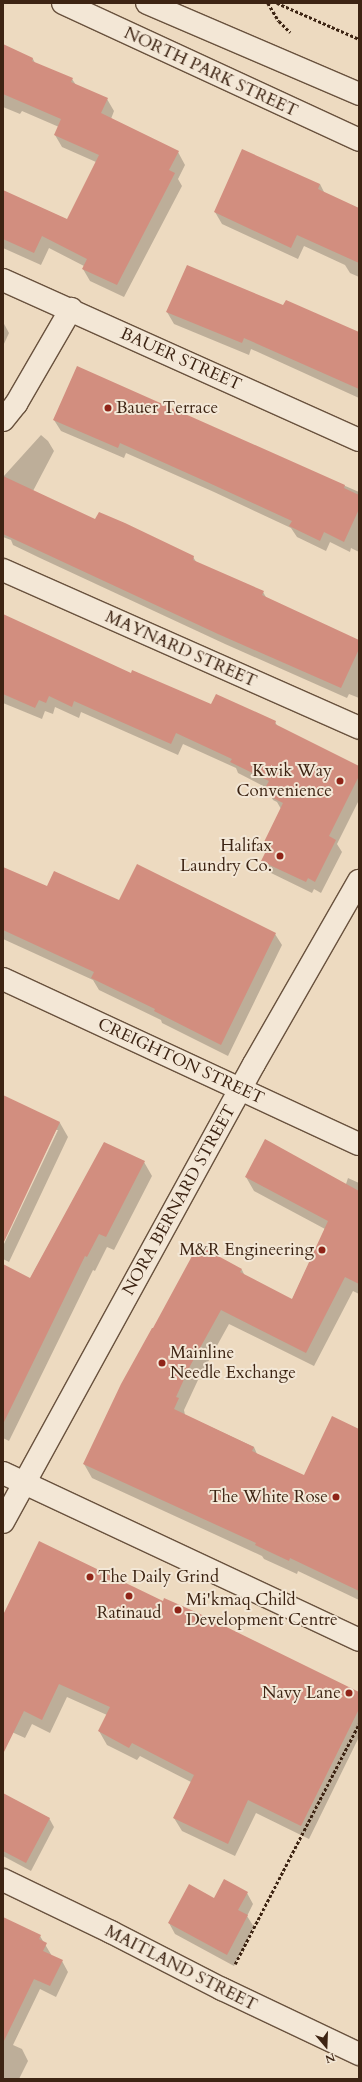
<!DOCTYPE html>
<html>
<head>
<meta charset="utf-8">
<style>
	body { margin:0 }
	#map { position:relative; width:362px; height:2082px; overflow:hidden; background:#eddac0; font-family:Cardo,serif }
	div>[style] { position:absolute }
	.shadow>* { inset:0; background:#0003 }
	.building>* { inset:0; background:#d28e7f }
	.path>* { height:2.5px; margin-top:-1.25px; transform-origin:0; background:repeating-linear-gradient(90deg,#3d2413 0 3px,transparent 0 5px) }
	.roads { filter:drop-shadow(1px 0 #69523e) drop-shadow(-1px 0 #69523e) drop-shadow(0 1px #69523e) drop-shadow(0 -1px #69523e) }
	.minor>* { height:22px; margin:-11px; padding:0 11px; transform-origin:11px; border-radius:11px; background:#f3e7d6 }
	.tertiary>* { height:22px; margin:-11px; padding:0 11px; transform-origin:11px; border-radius:11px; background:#f3e7d6 }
	.secondary>* { height:22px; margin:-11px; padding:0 11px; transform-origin:11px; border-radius:11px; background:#f3e7d6 }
	.dots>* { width:11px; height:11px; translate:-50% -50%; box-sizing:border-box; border:2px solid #f3e7d6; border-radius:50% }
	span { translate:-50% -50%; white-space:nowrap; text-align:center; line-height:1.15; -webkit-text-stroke:4px #f3e7d6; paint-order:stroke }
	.street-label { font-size:17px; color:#3d2413 }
	.poi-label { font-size:17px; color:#3d2413 }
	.left { translate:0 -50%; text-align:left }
	.right { translate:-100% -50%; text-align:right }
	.frame { position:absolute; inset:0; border:4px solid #3d2413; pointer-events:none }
	.north { position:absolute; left:306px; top:2026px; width:40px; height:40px; -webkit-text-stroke:3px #f3e7d6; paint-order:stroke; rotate:161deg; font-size:11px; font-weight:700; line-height:16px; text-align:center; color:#3d2413 }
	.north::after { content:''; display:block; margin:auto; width:14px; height:18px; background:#3d2413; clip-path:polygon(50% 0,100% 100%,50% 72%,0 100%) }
</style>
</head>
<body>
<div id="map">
	<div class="shadow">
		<div style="clip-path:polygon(3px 45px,33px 59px,35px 63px,72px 79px,76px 85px,107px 99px,114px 111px,111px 119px,178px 152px,185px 165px,178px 179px,182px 186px,124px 297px,90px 281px,83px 269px,84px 266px,49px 248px,41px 265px,3px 248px,3px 191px,68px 220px,96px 162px,62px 147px,55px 135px,59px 127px,22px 111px,20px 114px,3px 107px)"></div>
		<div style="clip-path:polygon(320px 184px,325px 194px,359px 209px,359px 277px,350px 273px,345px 265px,304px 246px,298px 259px,222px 224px,215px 212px)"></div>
		<div style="clip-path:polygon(284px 306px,359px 334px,359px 398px,251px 349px,249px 355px,174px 324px,167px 312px)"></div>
		<div style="clip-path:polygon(3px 322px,9px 333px,3px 346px)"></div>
		<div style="clip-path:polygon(78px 368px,359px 492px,359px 552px,351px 548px,350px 552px,330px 542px,326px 551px,297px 537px,291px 528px,214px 492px,126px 453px,124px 458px,61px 431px,54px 420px)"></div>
		<div style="clip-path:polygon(41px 435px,48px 441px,54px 451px,33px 491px,96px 521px,193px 557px,197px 563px,263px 592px,267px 599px,359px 641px,359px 698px,349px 694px,347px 698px,225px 644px,40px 558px,13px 545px,11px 540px,3px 537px,3px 477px)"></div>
		<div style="clip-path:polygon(3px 615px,131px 674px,212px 705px,275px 722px,278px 727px,359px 767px,359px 800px,337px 844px,342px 852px,321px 893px,314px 889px,312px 893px,269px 872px,262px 861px,268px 850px,264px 844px,281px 809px,277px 802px,273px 800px,267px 788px,238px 773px,236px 768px,183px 744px,178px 755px,81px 712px,79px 718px,55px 707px,53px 714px,45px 711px,42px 719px,3px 703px)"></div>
		<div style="clip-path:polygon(3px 868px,48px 888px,275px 934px,282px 945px,228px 1056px,162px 1023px,161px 1020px,99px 990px,93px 980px,3px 939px)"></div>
		<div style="clip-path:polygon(3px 1096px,60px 1123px,68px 1137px,9px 1262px,3px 1259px,3px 1246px,58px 1130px,56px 1130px,3px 1242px)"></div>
		<div style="clip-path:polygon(104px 1144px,144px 1162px,152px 1176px,114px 1250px,107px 1247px,95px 1271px,93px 1270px,9px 1441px,3px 1438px,3px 1285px,30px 1279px)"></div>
		<div style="clip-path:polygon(246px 1177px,346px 1184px,348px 1178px,359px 1183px,359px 1294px,353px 1291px,314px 1366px,229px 1324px,198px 1380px,184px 1410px,185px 1415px,254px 1447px,257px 1454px,304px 1476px,359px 1430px,359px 1600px,298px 1571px,297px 1574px,264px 1559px,262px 1556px,92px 1478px,84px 1464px,198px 1247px,242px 1270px,245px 1276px,292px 1300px,325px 1229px,254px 1191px)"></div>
		<div style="clip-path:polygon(163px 1602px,359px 1694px,359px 1737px,309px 1839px,256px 1813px,235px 1856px,182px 1831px,174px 1818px,191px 1782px,140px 1756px,137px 1760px,107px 1745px,99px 1731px,107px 1715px,67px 1697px,50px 1733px,32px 1724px,25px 1738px,3px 1728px,3px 1615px)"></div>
		<div style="clip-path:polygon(3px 1794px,49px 1818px,54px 1827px,31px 1871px,3px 1856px)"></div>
		<div style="clip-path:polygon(247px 1893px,253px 1904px,247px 1916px,254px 1927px,234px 1966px,175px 1934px,169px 1923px,215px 1899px)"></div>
		<div style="clip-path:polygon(3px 1923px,40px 1936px,52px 1956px,62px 1961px,68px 1972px,56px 1997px,40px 1989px,13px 2045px,22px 2049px,28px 2061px,19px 2079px,3px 2079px)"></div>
	</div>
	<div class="building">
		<div style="clip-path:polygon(3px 44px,33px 58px,32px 61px,73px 78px,71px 82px,108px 98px,101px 113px,179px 151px,169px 170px,175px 173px,117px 285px,82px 269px,87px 259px,42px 236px,34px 253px,3px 239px,3px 190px,67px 219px,99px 155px,54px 135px,61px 119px,3px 94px)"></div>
		<div style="clip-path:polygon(242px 149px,320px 184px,318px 189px,359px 208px,359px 263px,297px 235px,291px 248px,214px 212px)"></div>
		<div style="clip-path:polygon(187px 265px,283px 305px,286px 300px,359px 332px,359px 389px,244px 338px,242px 343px,166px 312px)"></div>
		<div style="clip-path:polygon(77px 366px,345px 485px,344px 488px,359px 495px,359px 509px,344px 542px,324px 532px,320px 541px,289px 526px,292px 521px,207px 482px,120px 443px,118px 448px,53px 420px)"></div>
		<div style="clip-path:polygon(3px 476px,95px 519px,99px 512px,125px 523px,194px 556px,193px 560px,264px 591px,262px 595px,359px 640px,359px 649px,341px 688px,218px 634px,3px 534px)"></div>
		<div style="clip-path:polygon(3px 614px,131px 673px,132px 670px,211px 704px,216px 694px,276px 721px,275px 724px,359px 766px,359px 776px,329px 836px,336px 840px,315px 882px,308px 878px,306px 882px,261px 861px,268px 847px,263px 844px,283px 803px,273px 798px,275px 793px,265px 788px,269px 781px,230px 762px,232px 759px,176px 733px,171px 744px,74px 701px,72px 707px,49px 696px,46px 703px,39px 700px,35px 708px,3px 694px)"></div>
		<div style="clip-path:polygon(137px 864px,276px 933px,221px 1045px,154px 1011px,155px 1009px,91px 978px,94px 972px,3px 930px,3px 867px,47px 886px,54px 871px,119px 900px)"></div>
		<div style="clip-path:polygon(3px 1095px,60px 1122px,3px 1244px)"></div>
		<div style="clip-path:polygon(265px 1139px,359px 1191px,359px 1284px,345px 1277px,306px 1353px,221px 1310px,190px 1366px,176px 1397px,179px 1398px,174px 1409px,254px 1447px,252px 1451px,304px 1475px,332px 1416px,359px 1429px,359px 1591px,290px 1558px,289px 1561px,255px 1545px,256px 1543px,83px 1464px,121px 1384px,152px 1328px,153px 1328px,198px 1245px,242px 1269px,240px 1272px,292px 1299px,328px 1221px,245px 1177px)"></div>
		<div style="clip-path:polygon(104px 1142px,145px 1161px,106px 1237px,99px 1234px,87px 1257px,85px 1256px,3px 1424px,3px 1264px,30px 1278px)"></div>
		<div style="clip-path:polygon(39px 1541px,163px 1601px,164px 1598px,198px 1613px,359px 1692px,359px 1709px,301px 1826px,248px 1800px,228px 1844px,173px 1818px,194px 1775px,132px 1743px,129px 1748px,98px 1731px,110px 1707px,59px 1684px,42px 1720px,24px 1711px,3px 1754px,3px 1615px)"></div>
		<div style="clip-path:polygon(3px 1793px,50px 1818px,26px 1863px,3px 1851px)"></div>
		<div style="clip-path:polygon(224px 1879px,248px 1892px,238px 1910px,248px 1915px,227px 1955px,168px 1923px,189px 1884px,214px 1898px)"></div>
		<div style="clip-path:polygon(3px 1917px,41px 1935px,39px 1939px,47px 1943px,43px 1951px,63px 1960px,50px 1986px,34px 1979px,3px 2043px)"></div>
	</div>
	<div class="path">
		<div style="left:268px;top:3px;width:21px;rotate:59deg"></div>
		<div style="left:279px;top:21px;width:16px;rotate:45deg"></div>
		<div style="left:277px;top:3px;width:90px;rotate:23.7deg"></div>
		<div style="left:235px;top:1964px;width:270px;rotate:-62.7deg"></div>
	</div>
	<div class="roads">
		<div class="minor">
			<div style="left:3px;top:280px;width:390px;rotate:24.2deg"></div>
			<div style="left:3px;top:420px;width:21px;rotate:-51deg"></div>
			<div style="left:16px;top:404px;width:110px;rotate:-59.9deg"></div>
			<div style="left:3px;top:570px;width:389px;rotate:23.9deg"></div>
			<div style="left:3px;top:979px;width:392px;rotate:24.9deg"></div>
			<div style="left:3px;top:1880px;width:120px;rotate:25.7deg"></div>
			<div style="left:111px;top:1932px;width:125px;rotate:27.2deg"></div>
			<div style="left:222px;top:1989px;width:152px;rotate:25.4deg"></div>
		</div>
		<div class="tertiary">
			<div style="left:3px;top:1522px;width:522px;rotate:-61.28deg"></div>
			<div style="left:254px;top:1064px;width:211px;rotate:-60.2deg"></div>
		</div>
		<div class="secondary">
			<div style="left:63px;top:3px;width:326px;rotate:24.8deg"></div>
			<div style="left:147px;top:3px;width:231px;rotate:23.2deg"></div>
			<div style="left:3px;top:1473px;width:393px;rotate:25.1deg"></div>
		</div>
	</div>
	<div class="dots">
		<div style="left:108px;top:408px;background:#8f2418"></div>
		<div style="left:340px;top:781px;background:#8f2418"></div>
		<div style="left:280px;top:856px;background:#8f2418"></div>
		<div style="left:322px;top:1250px;background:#8f2418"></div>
		<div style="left:162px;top:1363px;background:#8f2418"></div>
		<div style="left:336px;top:1497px;background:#8f2418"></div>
		<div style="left:90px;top:1577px;background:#8f2418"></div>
		<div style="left:129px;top:1596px;background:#8f2418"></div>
		<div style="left:178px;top:1610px;background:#8f2418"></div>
		<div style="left:349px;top:1693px;background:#8f2418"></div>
	</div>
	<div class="street-label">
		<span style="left:211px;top:72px;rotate:25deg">NORTH PARK STREET</span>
		<span style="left:181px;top:359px;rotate:24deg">BAUER STREET</span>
		<span style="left:181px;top:649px;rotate:24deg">MAYNARD STREET</span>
		<span style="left:181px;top:1061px;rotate:25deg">CREIGHTON STREET</span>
		<span style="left:179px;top:1200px;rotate:-61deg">NORA BERNARD STREET</span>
		<span style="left:181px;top:1968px;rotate:27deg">MAITLAND STREET</span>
	</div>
	<div class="poi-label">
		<span class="left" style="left:116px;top:408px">Bauer Terrace</span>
		<span class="right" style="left:332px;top:781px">Kwik Way<br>Convenience</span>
		<span class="right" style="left:272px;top:856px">Halifax<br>Laundry Co.</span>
		<span class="right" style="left:314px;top:1250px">M&amp;R Engineering</span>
		<span class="left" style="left:170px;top:1363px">Mainline<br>Needle Exchange</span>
		<span class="right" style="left:328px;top:1497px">The White Rose</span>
		<span class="left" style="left:98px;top:1577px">The Daily Grind</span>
		<span class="left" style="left:186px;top:1610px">Mi'kmaq Child<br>Development Centre</span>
		<span style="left:129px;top:1613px">Ratinaud</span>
		<span class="right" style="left:341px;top:1693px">Navy Lane</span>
	</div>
	<div class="frame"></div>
	<div class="north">N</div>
</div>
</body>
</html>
